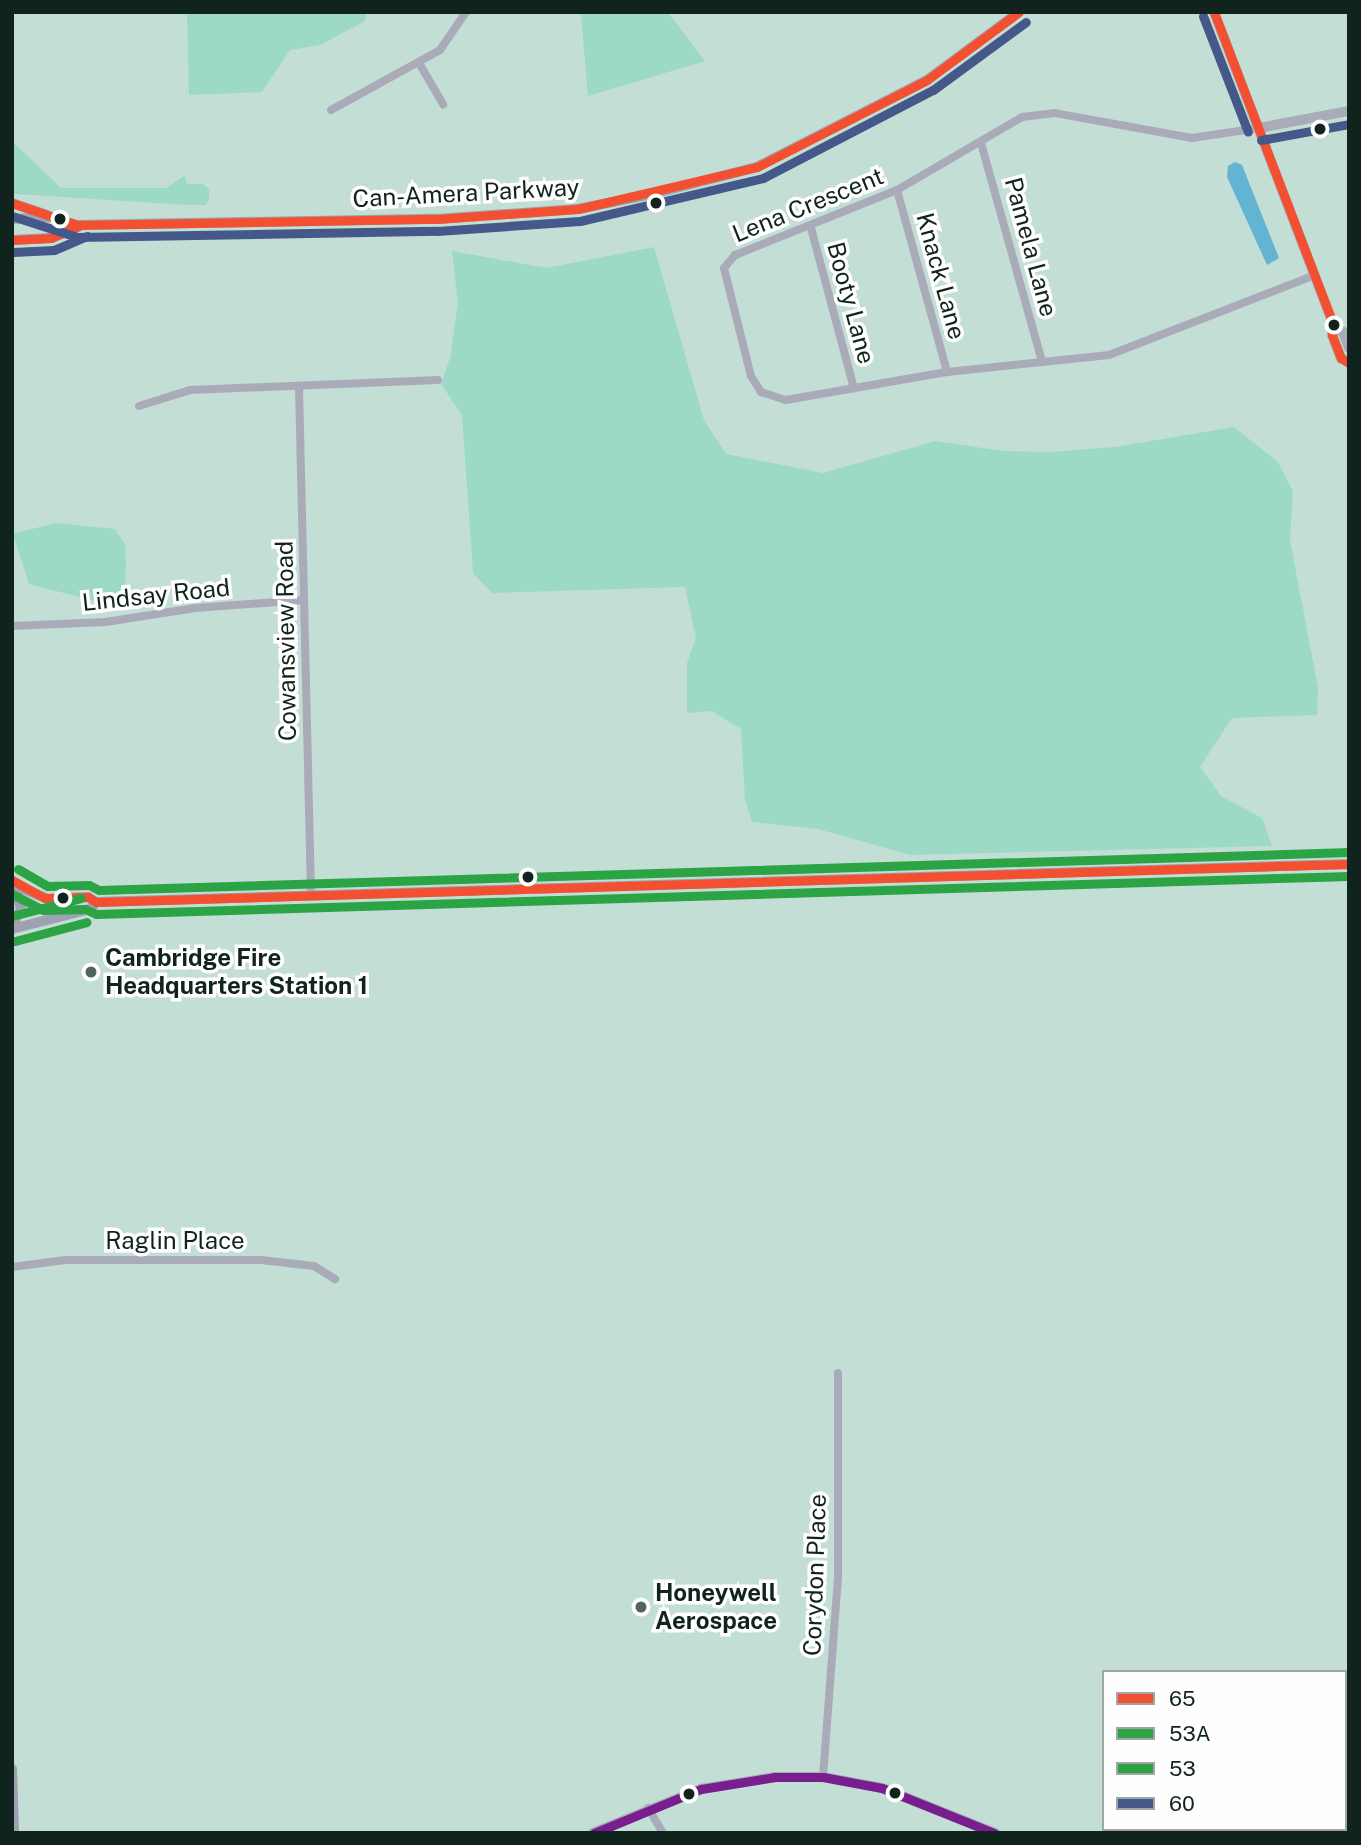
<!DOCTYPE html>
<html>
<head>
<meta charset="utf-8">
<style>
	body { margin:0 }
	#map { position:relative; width:1361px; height:1845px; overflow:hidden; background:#c3ded5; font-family:"Public Sans",sans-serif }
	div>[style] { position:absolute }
	.green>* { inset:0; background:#9cd9c6 }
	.water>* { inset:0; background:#63b4d2 }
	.minor>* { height:8px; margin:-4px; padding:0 4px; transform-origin:4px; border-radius:4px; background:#aaabb9 }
	.tertiary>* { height:10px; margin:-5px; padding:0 5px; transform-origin:5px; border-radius:5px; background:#aaabb9 }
	.secondary>* { height:10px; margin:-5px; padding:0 5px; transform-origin:5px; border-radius:5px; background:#9fa0b1 }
	.bus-1>* { height:9px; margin:-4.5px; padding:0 4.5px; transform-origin:4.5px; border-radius:4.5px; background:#f25030 }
	.bus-2>* { height:9px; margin:-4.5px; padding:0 4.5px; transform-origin:4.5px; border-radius:4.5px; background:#2ca446 }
	.bus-3>* { height:9px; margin:-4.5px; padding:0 4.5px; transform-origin:4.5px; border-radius:4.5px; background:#2ca446 }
	.bus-4>* { height:9px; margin:-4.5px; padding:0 4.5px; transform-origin:4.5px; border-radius:4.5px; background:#44588a }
	.bus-5>* { height:9px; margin:-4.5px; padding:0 4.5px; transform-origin:4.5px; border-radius:4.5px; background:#791e8f }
	.dots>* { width:19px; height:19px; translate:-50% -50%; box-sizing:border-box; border:4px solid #fefefe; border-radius:50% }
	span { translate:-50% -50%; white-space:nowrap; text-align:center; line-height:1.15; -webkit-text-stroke:7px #fefefe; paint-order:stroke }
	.street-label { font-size:24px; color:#10241d }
	.poi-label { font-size:24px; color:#10241d; font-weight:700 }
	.left { translate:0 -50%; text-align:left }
	.frame { position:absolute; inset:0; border:14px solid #10241d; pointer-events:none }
	.legend { position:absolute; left:1102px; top:1670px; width:245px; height:161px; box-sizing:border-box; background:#fefefe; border:2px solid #9fa7a4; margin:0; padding:9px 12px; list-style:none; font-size:21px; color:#10241d }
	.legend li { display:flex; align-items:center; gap:14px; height:35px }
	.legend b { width:35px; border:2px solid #9fa7a4 }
</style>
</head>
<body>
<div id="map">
	<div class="green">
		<div style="clip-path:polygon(187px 12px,366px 12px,365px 21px,320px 45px,290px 50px,262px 92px,189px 95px)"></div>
		<div style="clip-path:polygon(668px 12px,705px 61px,588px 96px,581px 14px)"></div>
		<div style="clip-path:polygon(12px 141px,61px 188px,167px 188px,185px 175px,187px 184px,203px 184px,209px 189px,209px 199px,205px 205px,187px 205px,16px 194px,12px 193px)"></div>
		<div style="clip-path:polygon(654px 247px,704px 420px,726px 454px,823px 473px,936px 441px,1002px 451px,1051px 452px,1115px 447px,1234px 427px,1278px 462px,1293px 491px,1290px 540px,1318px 688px,1317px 715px,1232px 718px,1200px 767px,1221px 796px,1262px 818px,1272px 846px,910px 855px,818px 829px,752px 822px,745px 800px,741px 729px,712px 711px,687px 713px,687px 663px,696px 638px,685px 587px,492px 593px,473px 573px,462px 415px,441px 384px,450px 358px,458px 304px,452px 251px,547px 268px)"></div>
		<div style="clip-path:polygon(55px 523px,115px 529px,125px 544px,126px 563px,125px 582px,114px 600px,99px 602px,29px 584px,13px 534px)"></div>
	</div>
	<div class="water">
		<div style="clip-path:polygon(1235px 162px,1242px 165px,1279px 258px,1267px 265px,1227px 177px,1228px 166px)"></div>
	</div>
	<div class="minor">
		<div style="left:419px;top:63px;width:48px;rotate:59.7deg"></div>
		<div style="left:331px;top:110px;width:124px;rotate:-28.8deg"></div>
		<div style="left:440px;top:50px;width:46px;rotate:-55.6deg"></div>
		<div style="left:1259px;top:128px;width:68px;rotate:171.5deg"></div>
		<div style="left:1192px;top:138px;width:139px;rotate:-169.7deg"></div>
		<div style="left:1055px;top:113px;width:33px;rotate:173deg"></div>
		<div style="left:1022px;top:117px;width:145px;rotate:149.7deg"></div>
		<div style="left:897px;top:190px;width:175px;rotate:158.1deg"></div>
		<div style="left:735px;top:255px;width:17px;rotate:130deg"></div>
		<div style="left:724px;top:268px;width:111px;rotate:76deg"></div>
		<div style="left:751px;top:376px;width:19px;rotate:58deg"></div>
		<div style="left:761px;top:392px;width:26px;rotate:18deg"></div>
		<div style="left:786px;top:400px;width:163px;rotate:-9.9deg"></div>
		<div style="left:947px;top:372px;width:163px;rotate:-6deg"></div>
		<div style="left:1109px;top:355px;width:221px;rotate:-21.2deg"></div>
		<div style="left:981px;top:143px;width:227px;rotate:74.4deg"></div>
		<div style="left:897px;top:190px;width:189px;rotate:74.6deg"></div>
		<div style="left:811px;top:228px;width:166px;rotate:75deg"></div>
		<div style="left:299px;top:388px;width:505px;rotate:88.64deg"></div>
		<div style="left:139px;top:406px;width:53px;rotate:-17.4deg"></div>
		<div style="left:190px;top:390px;width:248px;rotate:-2.3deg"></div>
		<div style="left:12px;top:626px;width:94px;rotate:-2.4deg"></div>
		<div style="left:106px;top:622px;width:90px;rotate:-8.9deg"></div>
		<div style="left:195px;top:608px;width:109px;rotate:-4.2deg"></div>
		<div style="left:12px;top:1267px;width:54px;rotate:-7.4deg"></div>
		<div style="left:66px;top:1260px;width:195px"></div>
		<div style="left:261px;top:1260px;width:53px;rotate:6.5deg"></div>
		<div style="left:314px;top:1266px;width:25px;rotate:32deg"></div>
		<div style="left:823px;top:1777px;width:199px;rotate:-85.7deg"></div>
		<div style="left:838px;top:1579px;width:206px;rotate:-90deg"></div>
		<div style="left:648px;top:1808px;width:29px;rotate:59deg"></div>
	</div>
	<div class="tertiary">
		<div style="left:1214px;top:12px;width:336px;rotate:69.1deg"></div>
		<div style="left:1334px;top:326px;width:9px;rotate:103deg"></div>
		<div style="left:1332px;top:335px;width:25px;rotate:69deg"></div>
		<div style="left:1341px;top:358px;width:9px;rotate:32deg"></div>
		<div style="left:1259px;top:128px;width:92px;rotate:-10.7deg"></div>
		<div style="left:1334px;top:326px;width:11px;rotate:34deg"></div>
		<div style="left:1343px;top:332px;width:17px;rotate:69deg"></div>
		<div style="left:593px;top:1833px;width:117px;rotate:-22.2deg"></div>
		<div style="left:701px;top:1789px;width:75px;rotate:-9.2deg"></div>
		<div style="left:775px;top:1777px;width:48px"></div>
		<div style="left:823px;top:1777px;width:60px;rotate:10.6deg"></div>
		<div style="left:882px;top:1788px;width:122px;rotate:21.7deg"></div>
	</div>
	<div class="secondary">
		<div style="left:12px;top:203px;width:37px;rotate:19deg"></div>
		<div style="left:12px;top:219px;width:40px;rotate:-2.9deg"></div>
		<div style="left:52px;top:217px;width:26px;rotate:18deg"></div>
		<div style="left:77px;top:225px;width:360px;rotate:-1deg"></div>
		<div style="left:437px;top:219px;width:141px;rotate:-4.1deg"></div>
		<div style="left:578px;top:209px;width:76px;rotate:-11.5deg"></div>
		<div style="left:652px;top:194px;width:108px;rotate:-14.4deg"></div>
		<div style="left:757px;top:167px;width:191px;rotate:-27.1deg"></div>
		<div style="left:927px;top:80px;width:114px;rotate:-36.5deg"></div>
		<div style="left:12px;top:240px;width:39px;rotate:-3deg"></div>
		<div style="left:51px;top:238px;width:29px;rotate:-27deg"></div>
		<div style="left:16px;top:886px;width:35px;rotate:22deg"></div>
		<div style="left:48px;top:899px;width:40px;rotate:-2.9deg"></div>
		<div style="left:88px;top:897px;width:9px;rotate:32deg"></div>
		<div style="left:96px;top:902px;width:1254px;rotate:-1.74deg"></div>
		<div style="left:12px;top:926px;width:19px;rotate:-62deg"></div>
		<div style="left:21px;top:909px;width:27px;rotate:-105deg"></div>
		<div style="left:12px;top:929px;width:81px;rotate:-14.4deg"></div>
		<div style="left:90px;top:909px;width:9px;rotate:-49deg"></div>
		<div style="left:12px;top:1769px;width:64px;rotate:88.2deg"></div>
	</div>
	<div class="bus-1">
		<div style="left:1214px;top:12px;width:336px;rotate:69.1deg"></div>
		<div style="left:1334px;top:326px;width:9px;rotate:103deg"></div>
		<div style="left:1332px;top:335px;width:25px;rotate:69deg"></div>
		<div style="left:1341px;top:358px;width:9px;rotate:32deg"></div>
		<div style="left:12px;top:203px;width:69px;rotate:18.7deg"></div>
		<div style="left:77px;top:225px;width:360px;rotate:-1deg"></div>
		<div style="left:437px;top:219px;width:141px;rotate:-4.1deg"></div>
		<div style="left:578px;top:209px;width:184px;rotate:-13.2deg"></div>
		<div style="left:757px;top:167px;width:191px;rotate:-27.1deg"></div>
		<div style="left:927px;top:80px;width:114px;rotate:-36.5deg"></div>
		<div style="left:12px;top:240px;width:39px;rotate:-3deg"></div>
		<div style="left:51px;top:238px;width:34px;rotate:-23deg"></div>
		<div style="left:12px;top:880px;width:38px;rotate:29deg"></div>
		<div style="left:45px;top:898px;width:43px;rotate:-1.3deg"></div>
		<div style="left:88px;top:897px;width:9px;rotate:32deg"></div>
		<div style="left:96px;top:902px;width:1254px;rotate:-1.74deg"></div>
	</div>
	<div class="bus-2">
		<div style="left:12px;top:894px;width:35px;rotate:27deg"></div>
		<div style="left:43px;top:910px;width:42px;rotate:-1.4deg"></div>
		<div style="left:85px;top:909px;width:12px;rotate:24deg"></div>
		<div style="left:96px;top:914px;width:1254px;rotate:-1.74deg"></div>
		<div style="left:15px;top:941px;width:74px;rotate:-14.8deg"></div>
	</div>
	<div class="bus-3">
		<div style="left:18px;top:869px;width:34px;rotate:30deg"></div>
		<div style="left:48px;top:886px;width:41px;rotate:-1.4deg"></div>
		<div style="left:89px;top:885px;width:11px;rotate:27deg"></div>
		<div style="left:99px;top:890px;width:1251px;rotate:-1.74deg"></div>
		<div style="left:12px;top:916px;width:71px;rotate:-14.6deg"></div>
	</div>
	<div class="bus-4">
		<div style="left:1203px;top:16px;width:124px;rotate:68.8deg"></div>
		<div style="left:1261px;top:140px;width:89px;rotate:-10.3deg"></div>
		<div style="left:12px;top:216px;width:68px;rotate:17.9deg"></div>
		<div style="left:77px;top:237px;width:360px;rotate:-1deg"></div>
		<div style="left:437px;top:231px;width:143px;rotate:-4deg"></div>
		<div style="left:580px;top:221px;width:188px;rotate:-13.2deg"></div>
		<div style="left:763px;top:178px;width:191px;rotate:-27.4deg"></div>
		<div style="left:933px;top:90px;width:115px;rotate:-36.2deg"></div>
		<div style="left:13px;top:252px;width:41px;rotate:-2.8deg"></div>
		<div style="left:54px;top:250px;width:36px;rotate:-23deg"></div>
	</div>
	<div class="bus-5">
		<div style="left:594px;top:1833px;width:116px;rotate:-22.4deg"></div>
		<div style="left:701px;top:1789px;width:75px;rotate:-9.2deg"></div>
		<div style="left:775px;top:1777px;width:48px"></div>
		<div style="left:823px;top:1777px;width:60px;rotate:10.6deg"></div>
		<div style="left:882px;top:1788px;width:121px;rotate:21.9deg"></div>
	</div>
	<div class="dots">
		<div style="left:1320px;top:129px;background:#10241d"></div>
		<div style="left:656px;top:203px;background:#10241d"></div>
		<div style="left:60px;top:219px;background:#10241d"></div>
		<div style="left:1334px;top:325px;background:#10241d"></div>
		<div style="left:528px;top:877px;background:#10241d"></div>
		<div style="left:63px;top:898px;background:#10241d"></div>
		<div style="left:91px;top:972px;background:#4f655d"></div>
		<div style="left:641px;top:1607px;background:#4f655d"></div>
		<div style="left:895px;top:1793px;background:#10241d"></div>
		<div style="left:689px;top:1794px;background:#10241d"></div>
	</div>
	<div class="street-label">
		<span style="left:466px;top:193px;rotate:-3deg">Can-Amera Parkway</span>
		<span style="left:808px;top:205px;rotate:-22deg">Lena Crescent</span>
		<span style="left:1031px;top:247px;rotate:75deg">Pamela Lane</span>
		<span style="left:941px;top:276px;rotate:75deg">Knack Lane</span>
		<span style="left:851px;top:303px;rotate:75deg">Booty Lane</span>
		<span style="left:156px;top:595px;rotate:-6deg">Lindsay Road</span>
		<span style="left:286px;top:641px;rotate:-91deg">Cowansview Road</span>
		<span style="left:175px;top:1241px">Raglin Place</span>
		<span style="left:815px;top:1575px;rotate:-88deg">Corydon Place</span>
	</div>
	<div class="poi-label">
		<span class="left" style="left:105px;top:972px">Cambridge Fire<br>Headquarters Station 1</span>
		<span class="left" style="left:655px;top:1607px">Honeywell<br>Aerospace</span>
	</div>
	<div class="frame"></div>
	<ul class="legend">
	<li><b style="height:9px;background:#f25030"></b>65</li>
	<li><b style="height:9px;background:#2ca446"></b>53A</li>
	<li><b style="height:9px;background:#2ca446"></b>53</li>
	<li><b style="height:9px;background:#44588a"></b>60</li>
	</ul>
</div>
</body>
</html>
